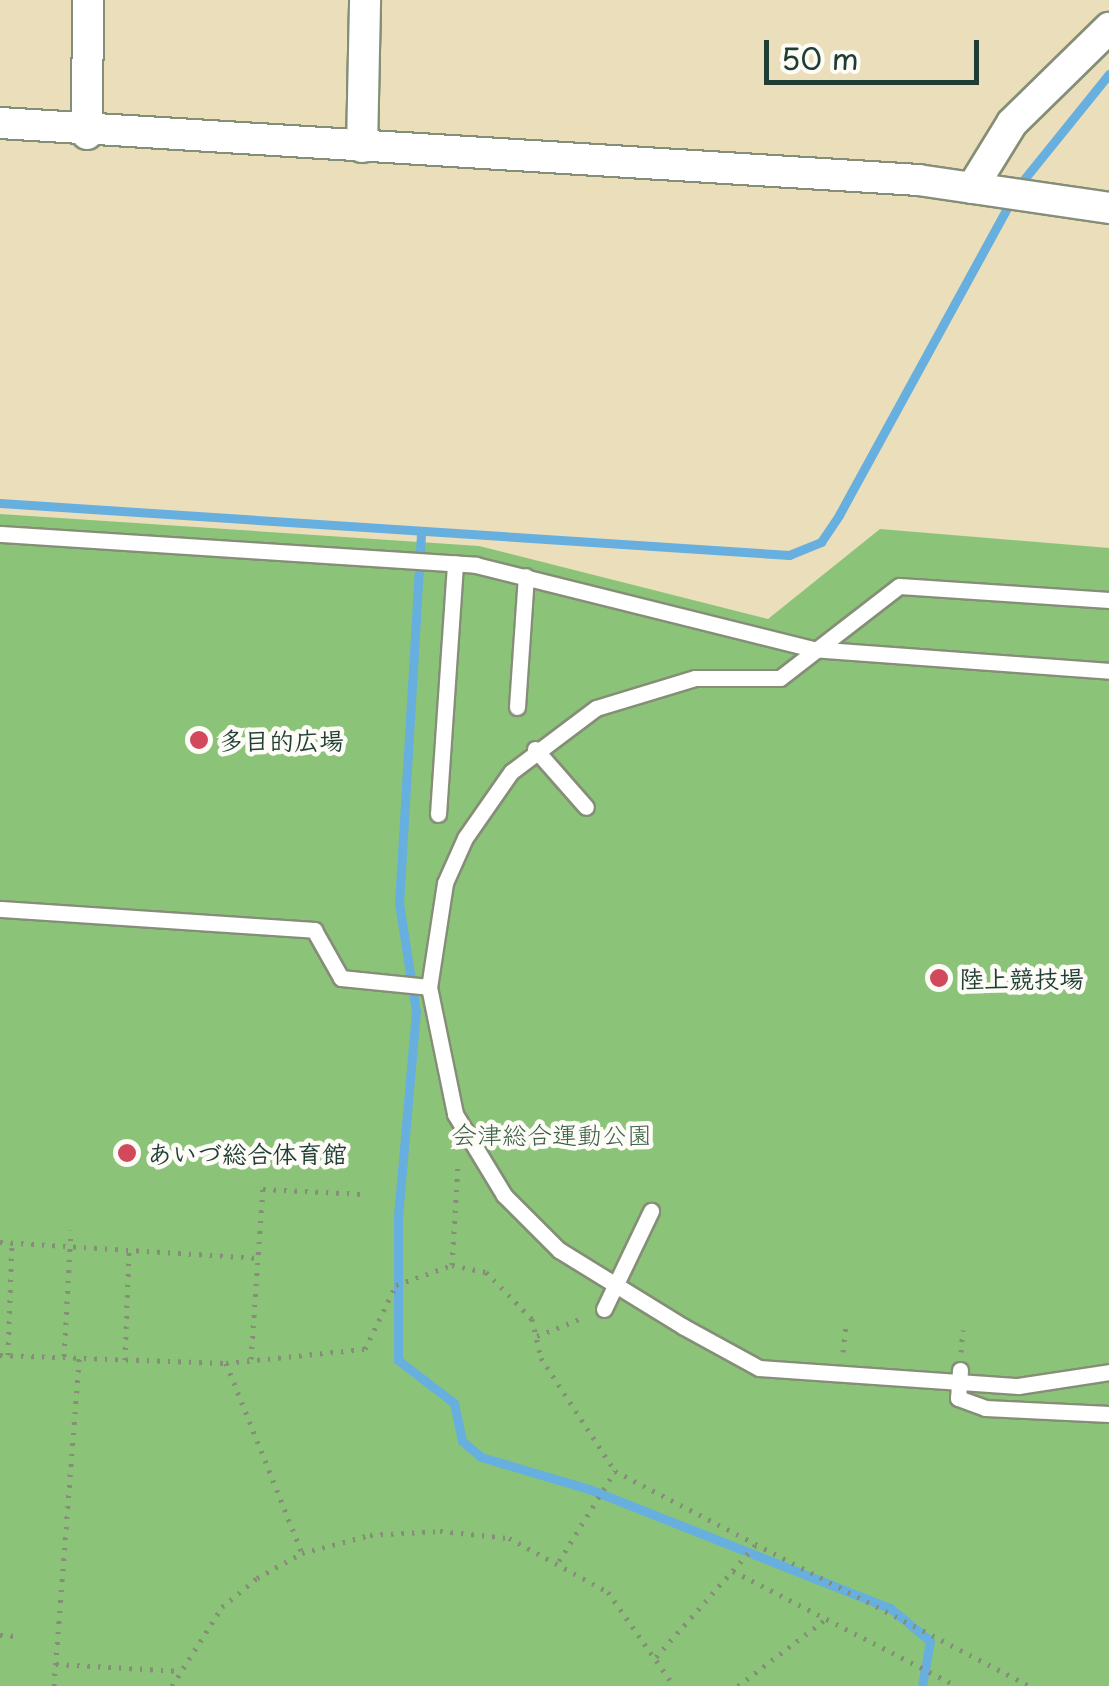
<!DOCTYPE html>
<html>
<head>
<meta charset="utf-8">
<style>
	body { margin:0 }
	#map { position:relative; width:1109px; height:1686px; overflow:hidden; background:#ebdeba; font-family:"Playpen Sans","Klee One",sans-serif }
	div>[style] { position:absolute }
	.green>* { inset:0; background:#8bc478 }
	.stream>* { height:9px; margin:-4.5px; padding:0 4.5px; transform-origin:4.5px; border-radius:4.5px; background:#67afde }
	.path>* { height:5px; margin-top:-2.5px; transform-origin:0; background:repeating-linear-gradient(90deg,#858e77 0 2.5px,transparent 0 10.5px) }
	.roads { filter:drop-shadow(2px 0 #858e77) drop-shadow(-2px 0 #858e77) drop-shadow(0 2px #858e77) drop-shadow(0 -2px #858e77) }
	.lane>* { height:15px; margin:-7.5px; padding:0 7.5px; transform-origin:7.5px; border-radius:7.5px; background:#fff }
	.street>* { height:30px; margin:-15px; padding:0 15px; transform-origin:15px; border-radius:15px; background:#fff }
	.dots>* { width:28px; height:28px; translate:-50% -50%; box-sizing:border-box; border:5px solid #fdfcf7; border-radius:50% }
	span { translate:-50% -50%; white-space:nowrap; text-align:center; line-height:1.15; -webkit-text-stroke:9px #fdfcf7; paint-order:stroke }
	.poi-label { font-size:25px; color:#1f3d34; font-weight:700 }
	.left { translate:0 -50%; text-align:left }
	.park-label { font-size:25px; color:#3a5f45 }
	.scale { position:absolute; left:764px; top:40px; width:215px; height:45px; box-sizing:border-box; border:5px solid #1f3d34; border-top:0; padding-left:12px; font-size:30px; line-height:35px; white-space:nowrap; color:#1f3d34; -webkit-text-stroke:8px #fdfcf7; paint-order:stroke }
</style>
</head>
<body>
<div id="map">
	<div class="green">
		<div style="clip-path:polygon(0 514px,479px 546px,768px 619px,880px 529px,1109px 548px,1109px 1686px,0 1686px)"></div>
	</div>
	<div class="stream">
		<div style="left:0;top:503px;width:791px;rotate:3.77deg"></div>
		<div style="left:789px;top:555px;width:35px;rotate:-22deg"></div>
		<div style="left:821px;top:542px;width:32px;rotate:-56deg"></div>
		<div style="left:839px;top:515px;width:379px;rotate:-61.3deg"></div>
		<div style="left:1021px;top:183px;width:140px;rotate:-51.1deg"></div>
		<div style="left:421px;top:534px;width:370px;rotate:93.4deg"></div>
		<div style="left:399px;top:903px;width:109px;rotate:81.1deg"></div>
		<div style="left:416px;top:1011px;width:207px;rotate:95deg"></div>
		<div style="left:398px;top:1217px;width:143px;rotate:90deg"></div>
		<div style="left:398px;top:1360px;width:71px;rotate:37.5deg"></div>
		<div style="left:454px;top:1403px;width:39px;rotate:78deg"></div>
		<div style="left:462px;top:1441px;width:25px;rotate:40deg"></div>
		<div style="left:481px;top:1457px;width:113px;rotate:16.5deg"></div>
		<div style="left:589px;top:1489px;width:324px;rotate:21.6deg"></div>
		<div style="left:890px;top:1608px;width:52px;rotate:39.5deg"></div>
		<div style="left:930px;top:1641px;width:46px;rotate:100.1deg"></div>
	</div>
	<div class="path">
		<div style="left:0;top:1242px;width:258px;rotate:3.5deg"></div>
		<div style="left:452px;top:1265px;width:102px;rotate:-86.6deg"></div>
		<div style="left:537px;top:1336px;width:52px;rotate:-21.6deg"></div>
		<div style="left:843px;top:1352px;width:30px;rotate:-84deg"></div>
		<div style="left:961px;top:1352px;width:22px;rotate:-85deg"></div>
		<div style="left:0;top:1355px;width:226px;rotate:2deg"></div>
		<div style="left:226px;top:1363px;width:140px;rotate:-5.8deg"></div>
		<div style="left:365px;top:1349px;width:71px;rotate:-64.2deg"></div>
		<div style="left:396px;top:1285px;width:59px;rotate:-19.7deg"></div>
		<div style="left:452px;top:1265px;width:35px;rotate:12deg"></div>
		<div style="left:486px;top:1272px;width:66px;rotate:45.6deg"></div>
		<div style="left:532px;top:1319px;width:40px;rotate:77deg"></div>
		<div style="left:541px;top:1358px;width:135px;rotate:56.8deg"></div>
		<div style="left:615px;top:1471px;width:467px;rotate:27.4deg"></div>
		<div style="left:8px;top:1355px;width:112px;rotate:-88deg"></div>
		<div style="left:64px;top:1356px;width:126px;rotate:-86.8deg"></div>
		<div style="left:251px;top:1359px;width:170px;rotate:-86deg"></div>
		<div style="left:263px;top:1189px;width:100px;rotate:2.9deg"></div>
		<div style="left:125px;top:1360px;width:110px;rotate:-87.9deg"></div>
		<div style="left:226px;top:1363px;width:205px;rotate:68.2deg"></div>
		<div style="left:559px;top:1561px;width:106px;rotate:-58.1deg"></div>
		<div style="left:733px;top:1571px;width:252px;rotate:27.2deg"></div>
		<div style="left:0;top:1635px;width:17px;rotate:3deg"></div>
		<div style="left:656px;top:1657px;width:154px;rotate:-48.4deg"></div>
		<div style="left:56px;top:1664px;width:125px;rotate:3.2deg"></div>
		<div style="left:54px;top:1686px;width:329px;rotate:-85.6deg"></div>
		<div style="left:172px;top:1686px;width:93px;rotate:-57.7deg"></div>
		<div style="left:222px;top:1607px;width:45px;rotate:-39.6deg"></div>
		<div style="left:257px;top:1578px;width:51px;rotate:-29.1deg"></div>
		<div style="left:302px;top:1553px;width:70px;rotate:-14.8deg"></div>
		<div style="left:370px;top:1535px;width:70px;rotate:-3.3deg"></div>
		<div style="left:440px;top:1531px;width:69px;rotate:5.8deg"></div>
		<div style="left:509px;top:1538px;width:113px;rotate:28.6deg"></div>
		<div style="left:608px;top:1592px;width:115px;rotate:54.9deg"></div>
		<div style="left:738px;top:1686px;width:111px;rotate:-37.3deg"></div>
	</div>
	<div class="roads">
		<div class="lane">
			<div style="left:0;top:534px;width:477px;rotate:3.7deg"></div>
			<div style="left:476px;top:565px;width:346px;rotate:14deg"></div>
			<div style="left:812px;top:649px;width:298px;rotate:4.2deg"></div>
			<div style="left:1109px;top:600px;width:210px;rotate:-176.2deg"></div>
			<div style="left:899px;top:586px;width:150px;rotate:142.3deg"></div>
			<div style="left:780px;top:678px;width:85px;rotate:180deg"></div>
			<div style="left:695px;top:678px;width:103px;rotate:163.1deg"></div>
			<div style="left:596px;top:708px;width:106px;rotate:143deg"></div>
			<div style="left:511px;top:772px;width:80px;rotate:124.9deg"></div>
			<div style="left:465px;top:838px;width:49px;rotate:114deg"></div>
			<div style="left:445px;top:883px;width:105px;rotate:98.7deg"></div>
			<div style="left:429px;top:987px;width:130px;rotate:78.4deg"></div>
			<div style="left:455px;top:1114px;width:95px;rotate:58.8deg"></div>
			<div style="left:504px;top:1195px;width:78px;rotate:45deg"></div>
			<div style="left:559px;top:1250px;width:147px;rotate:31.6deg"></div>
			<div style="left:684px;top:1327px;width:85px;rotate:28.7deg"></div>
			<div style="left:759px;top:1368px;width:260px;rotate:4deg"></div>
			<div style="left:1018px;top:1386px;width:92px;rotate:-8.7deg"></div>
			<div style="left:517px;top:707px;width:131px;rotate:-86.1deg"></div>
			<div style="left:535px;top:749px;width:77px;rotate:48.7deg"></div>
			<div style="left:438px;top:814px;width:251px;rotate:-86.1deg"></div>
			<div style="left:0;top:909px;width:315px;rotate:3.8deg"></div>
			<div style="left:314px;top:930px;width:55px;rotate:60.6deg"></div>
			<div style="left:341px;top:978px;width:88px;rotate:5.8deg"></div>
			<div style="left:604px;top:1309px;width:109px;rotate:-64.4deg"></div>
			<div style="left:960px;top:1370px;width:28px;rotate:94deg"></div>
			<div style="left:958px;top:1398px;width:29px;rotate:20deg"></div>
			<div style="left:985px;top:1408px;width:124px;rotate:2.8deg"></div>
		</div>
		<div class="street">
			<div style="left:0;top:123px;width:920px;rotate:3.55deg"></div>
			<div style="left:918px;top:180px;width:193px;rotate:8.3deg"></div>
			<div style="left:87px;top:134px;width:134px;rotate:-89.6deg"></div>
			<div style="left:362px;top:147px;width:147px;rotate:-88.8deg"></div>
			<div style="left:972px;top:188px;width:76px;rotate:-58.4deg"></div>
			<div style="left:1012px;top:123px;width:136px;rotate:-44.4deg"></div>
		</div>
	</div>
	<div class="dots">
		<div style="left:199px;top:740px;background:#d1495b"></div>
		<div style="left:939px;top:978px;background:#d1495b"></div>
		<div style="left:127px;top:1153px;background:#d1495b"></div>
	</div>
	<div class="poi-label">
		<span class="left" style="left:219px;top:740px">多目的広場</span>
		<span class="left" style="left:959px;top:978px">陸上競技場</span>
		<span class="left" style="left:147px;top:1153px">あいづ総合体育館</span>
	</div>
	<div class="park-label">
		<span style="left:552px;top:1134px">会津総合運動公園</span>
	</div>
	<div class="scale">50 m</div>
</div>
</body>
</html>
